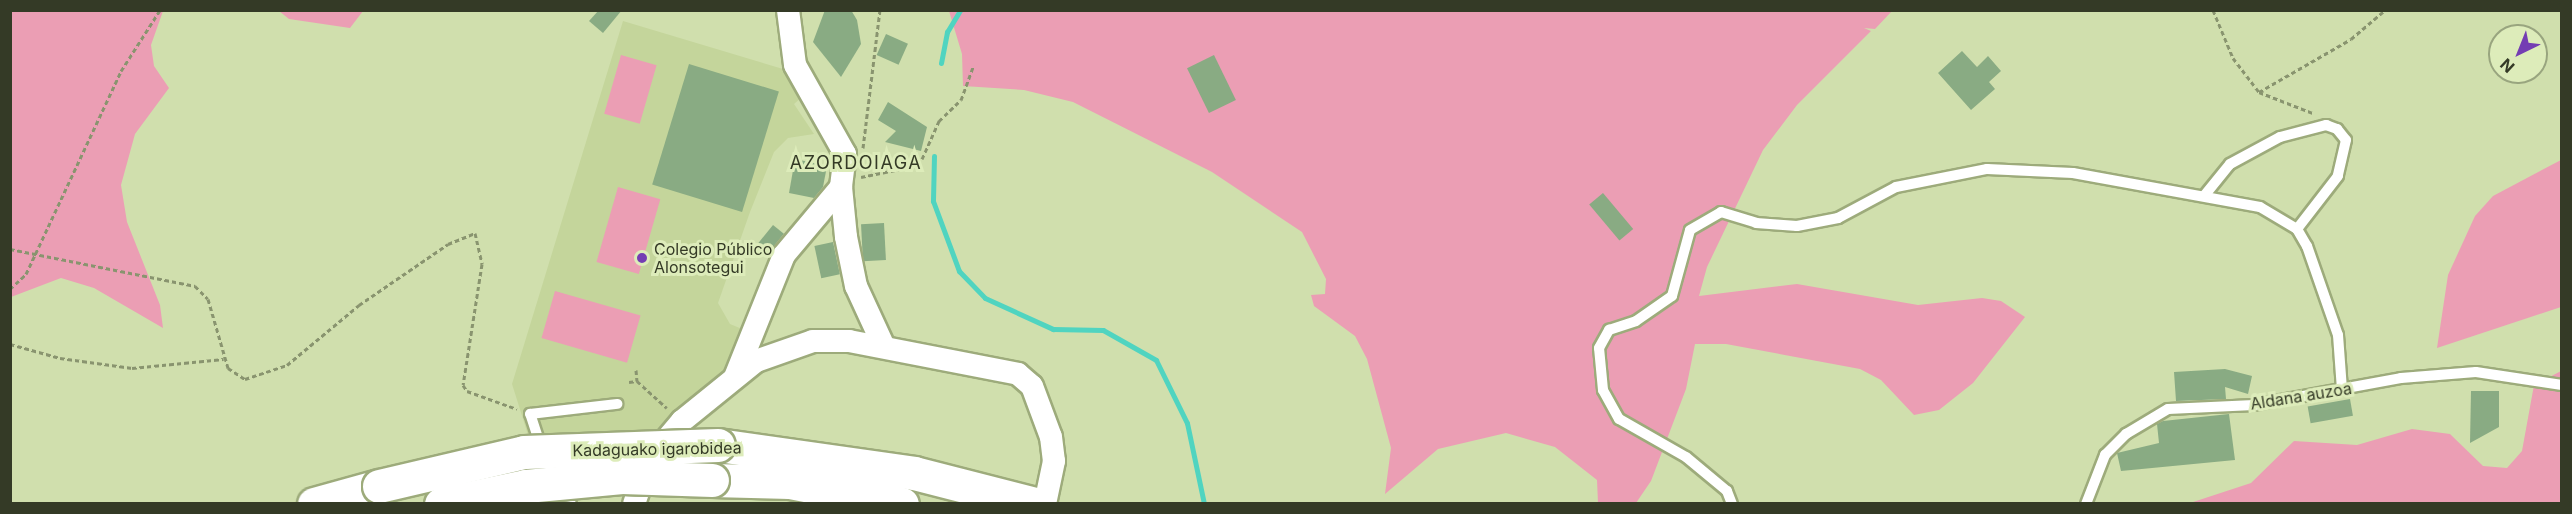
<!DOCTYPE html>
<html>
<head>
<meta charset="utf-8">
<style>
	body { margin:0 }
	#map { position:relative; width:2572px; height:514px; overflow:hidden; background:#d0dfad; font-family:Inter,sans-serif }
	div>[style] { position:absolute }
	.built>* { inset:0; background:#c4d59b }
	.green>* { inset:0; background:#eb9eb4; transform-origin:0 0 }
	.stream>* { height:5px; margin:-2.5px; padding:0 2.5px; transform-origin:2.5px; border-radius:2.5px; background:#50d4c0 }
	.building>* { inset:0; background:#89ab83; transform-origin:0 0 }
	.path>* { height:3px; margin-top:-1.5px; transform-origin:0; background:repeating-linear-gradient(90deg,#89946f 0 4.5px,transparent 0 7.5px) }
	.roads { filter:drop-shadow(2px 0 #9dab7b) drop-shadow(-2px 0 #9dab7b) drop-shadow(0 2px #9dab7b) drop-shadow(0 -2px #9dab7b) }
	.lane>* { height:10px; margin:-5px; padding:0 5px; transform-origin:5px; border-radius:5px; background:#fff }
	.street>* { height:22px; margin:-11px; padding:0 11px; transform-origin:11px; border-radius:11px; background:#fff }
	.highway>* { height:33px; margin:-16.5px; padding:0 16.5px; transform-origin:16.5px; border-radius:16.5px; background:#fff }
	.bridges { filter:drop-shadow(2px 0 #9dab7b) drop-shadow(-2px 0 #9dab7b) drop-shadow(0 2px #9dab7b) drop-shadow(0 -2px #9dab7b) }
	.highway-bridge>* { height:33px; margin:-16.5px; padding:0 16.5px; transform-origin:16.5px; border-radius:16.5px; background:#fff }
	.dots>* { width:16px; height:16px; translate:-50% -50%; box-sizing:border-box; border:3px solid #ddecba; border-radius:50% }
	span { translate:-50% -50%; white-space:nowrap; text-align:center; line-height:1.15; -webkit-text-stroke:6px #ddecba; paint-order:stroke }
	.poi-label { font-size:16px; color:#343a26 }
	.left { translate:0 -50%; text-align:left }
	.street-label { font-size:16px; color:#343a26 }
	.neighbourhood-label { font-size:18px; color:#343a26; letter-spacing:1.5px }
	.frame { position:absolute; inset:0; border:12px solid #343a26; pointer-events:none }
	.north { position:absolute; left:2488px; top:24px; width:60px; height:60px; box-sizing:border-box; background:#ddecba; border:2px solid #99a57f; border-radius:50%; rotate:223deg; font-size:16px; font-weight:700; line-height:24px; text-align:center; color:#343a26 }
	.north::after { content:''; display:block; margin:auto; width:21px; height:27px; background:#743db3; clip-path:polygon(50% 0,100% 100%,50% 72%,0 100%) }
</style>
</head>
<body>
<div id="map">
	<div class="built">
		<div style="clip-path:polygon(623px 21px,793px 72px,802px 97px,794px 104px,814px 134px,788px 138px,774px 152px,750px 212px,718px 303px,730px 324px,742px 329px,720px 380px,659px 429px,529px 438px,512px 384px)"></div>
	</div>
	<div class="green">
		<div style="clip-path:polygon(11px 10px,163px 11px,151px 45px,154px 66px,169px 88px,135px 134px,121px 185px,127px 222px,160px 305px,163px 328px,94px 288px,61px 278px,11px 297px)"></div>
		<div style="clip-path:polygon(279px 11px,363px 11px,350px 28px,289px 19px)"></div>
		<div style="clip-path:polygon(949px 11px,1892px 11px,1875px 29px,1864px 28px,1871px 31px,1797px 105px,1763px 150px,1707px 267px,1699px 296px,1797px 284px,1918px 305px,1982px 298px,2001px 301px,2025px 317px,1973px 383px,1939px 410px,1914px 415px,1881px 380px,1860px 369px,1726px 344px,1695px 344px,1686px 389px,1651px 481px,1636px 503px,1598px 503px,1597px 480px,1555px 447px,1506px 433px,1438px 449px,1385px 494px,1391px 448px,1367px 359px,1355px 336px,1314px 306px,1311px 295px,1325px 294px,1326px 279px,1302px 232px,1212px 172px,1073px 102px,1024px 90px,963px 86px,962px 54px)"></div>
		<div style="left:621px;top:55px;width:37px;height:61px;rotate:16deg"></div>
		<div style="clip-path:polygon(2561px 160px,2561px 307px,2437px 348px,2448px 275px,2475px 216px,2493px 196px)"></div>
		<div style="left:618px;top:187px;width:44px;height:78px;rotate:16deg"></div>
		<div style="left:555px;top:291px;width:89px;height:49px;rotate:16deg"></div>
		<div style="clip-path:polygon(2561px 371px,2561px 503px,2187px 504px,2251px 483px,2294px 441px,2357px 445px,2412px 429px,2450px 434px,2483px 466px,2507px 468px,2522px 451px,2534px 385px)"></div>
	</div>
	<div class="stream">
		<div style="left:941px;top:63px;width:32px;rotate:-79deg"></div>
		<div style="left:947px;top:32px;width:26px;rotate:-59deg"></div>
		<div style="left:934px;top:156px;width:45px;rotate:91.3deg"></div>
		<div style="left:933px;top:201px;width:75px;rotate:69.6deg"></div>
		<div style="left:959px;top:271px;width:37px;rotate:46deg"></div>
		<div style="left:985px;top:298px;width:75px;rotate:24.5deg"></div>
		<div style="left:1053px;top:329px;width:50px;rotate:1.1deg"></div>
		<div style="left:1103px;top:330px;width:61px;rotate:29.5deg"></div>
		<div style="left:1156px;top:360px;width:70px;rotate:63.8deg"></div>
		<div style="left:1187px;top:423px;width:83px;rotate:78.1deg"></div>
	</div>
	<div class="building">
		<div style="clip-path:polygon(599px 10px,622px 10px,603px 33px,589px 21px)"></div>
		<div style="clip-path:polygon(825px 10px,851px 10px,857px 20px,861px 44px,841px 77px,813px 42px)"></div>
		<div style="left:886px;top:34px;width:24px;height:23px;rotate:24deg"></div>
		<div style="clip-path:polygon(1962px 51px,1977px 67px,1988px 56px,2001px 71px,1989px 82px,1995px 89px,1971px 110px,1938px 73px)"></div>
		<div style="left:1214px;top:55px;width:50px;height:30px;rotate:64deg"></div>
		<div style="left:689px;top:64px;width:94px;height:126px;rotate:17deg"></div>
		<div style="clip-path:polygon(888px 102px,927px 127px,921px 151px,885px 142px,896px 131px,878px 120px)"></div>
		<div style="clip-path:polygon(795px 159px,827px 166px,823px 187px,814px 198px,789px 193px)"></div>
		<div style="left:1603px;top:193px;width:47px;height:18px;rotate:50deg"></div>
		<div style="left:884px;top:223px;width:37px;height:23px;rotate:87deg"></div>
		<div style="left:773px;top:225px;width:14px;height:29px;rotate:39deg"></div>
		<div style="left:833px;top:242px;width:33px;height:19px;rotate:78deg"></div>
		<div style="clip-path:polygon(2225px 369px,2252px 376px,2248px 394px,2225px 387px,2226px 399px,2176px 401px,2174px 372px)"></div>
		<div style="clip-path:polygon(2471px 391px,2499px 391px,2499px 427px,2470px 443px)"></div>
		<div style="left:2350px;top:399px;width:17px;height:43px;rotate:80deg"></div>
		<div style="clip-path:polygon(2229px 414px,2235px 460px,2121px 471px,2117px 453px,2159px 443px,2157px 424px,2163px 421px)"></div>
	</div>
	<div class="path">
		<div style="left:2213px;top:10px;width:52px;rotate:67.4deg"></div>
		<div style="left:2233px;top:58px;width:43px;rotate:52.6deg"></div>
		<div style="left:2259px;top:92px;width:58px;rotate:21.3deg"></div>
		<div style="left:2259px;top:92px;width:106px;rotate:-29.9deg"></div>
		<div style="left:2351px;top:39px;width:45px;rotate:-40.5deg"></div>
		<div style="left:863px;top:148px;width:139px;rotate:-83deg"></div>
		<div style="left:861px;top:177px;width:50px;rotate:-11.5deg"></div>
		<div style="left:910px;top:167px;width:14px;rotate:-34deg"></div>
		<div style="left:922px;top:159px;width:42px;rotate:-65.9deg"></div>
		<div style="left:939px;top:121px;width:30px;rotate:-44deg"></div>
		<div style="left:961px;top:100px;width:37px;rotate:-70deg"></div>
		<div style="left:10px;top:249px;width:189px;rotate:11.3deg"></div>
		<div style="left:195px;top:286px;width:18px;rotate:45deg"></div>
		<div style="left:208px;top:299px;width:72px;rotate:73.8deg"></div>
		<div style="left:228px;top:368px;width:20px;rotate:33deg"></div>
		<div style="left:245px;top:379px;width:44px;rotate:-18.4deg"></div>
		<div style="left:287px;top:365px;width:94px;rotate:-39.8deg"></div>
		<div style="left:359px;top:305px;width:108px;rotate:-34.4deg"></div>
		<div style="left:448px;top:244px;width:29px;rotate:-22deg"></div>
		<div style="left:475px;top:233px;width:32px;rotate:77deg"></div>
		<div style="left:482px;top:264px;width:122px;rotate:98.9deg"></div>
		<div style="left:463px;top:385px;width:7px;rotate:56deg"></div>
		<div style="left:467px;top:391px;width:53px;rotate:19.8deg"></div>
		<div style="left:10px;top:289px;width:22px;rotate:-43deg"></div>
		<div style="left:26px;top:274px;width:224px;rotate:-64.9deg"></div>
		<div style="left:121px;top:71px;width:72px;rotate:-57.4deg"></div>
		<div style="left:10px;top:344px;width:52px;rotate:15.6deg"></div>
		<div style="left:60px;top:358px;width:73px;rotate:7.9deg"></div>
		<div style="left:132px;top:368px;width:92px;rotate:-5.6deg"></div>
		<div style="left:636px;top:370px;width:11px;rotate:85deg"></div>
		<div style="left:637px;top:381px;width:40px;rotate:42deg"></div>
		<div style="left:629px;top:382px;width:8px;rotate:-7deg"></div>
	</div>
	<div class="roads">
		<div class="lane">
			<div style="left:2204px;top:196px;width:41px;rotate:-50.9deg"></div>
			<div style="left:2230px;top:164px;width:57px;rotate:-28.4deg"></div>
			<div style="left:2280px;top:137px;width:48px;rotate:-14.6deg"></div>
			<div style="left:2326px;top:125px;width:12px;rotate:20deg"></div>
			<div style="left:2337px;top:129px;width:14px;rotate:51deg"></div>
			<div style="left:2346px;top:140px;width:37px;rotate:103deg"></div>
			<div style="left:2338px;top:176px;width:67px;rotate:127.7deg"></div>
			<div style="left:541px;top:447px;width:35px;rotate:-108deg"></div>
			<div style="left:530px;top:414px;width:88px;rotate:-6.6deg"></div>
			<div style="left:560px;top:488px;width:19px;rotate:55deg"></div>
			<div style="left:1732px;top:504px;width:14px;rotate:-111deg"></div>
			<div style="left:1727px;top:491px;width:53px;rotate:-140.3deg"></div>
			<div style="left:1686px;top:457px;width:77px;rotate:-150.4deg"></div>
			<div style="left:1619px;top:419px;width:33px;rotate:-119deg"></div>
			<div style="left:1603px;top:390px;width:42px;rotate:-95.4deg"></div>
			<div style="left:1599px;top:348px;width:21px;rotate:-61deg"></div>
			<div style="left:1609px;top:330px;width:28px;rotate:-18deg"></div>
			<div style="left:1636px;top:321px;width:44px;rotate:-34.8deg"></div>
			<div style="left:1672px;top:296px;width:68px;rotate:-74.7deg"></div>
			<div style="left:1690px;top:230px;width:36px;rotate:-30deg"></div>
			<div style="left:1721px;top:212px;width:37px;rotate:17deg"></div>
			<div style="left:1756px;top:223px;width:41px;rotate:4.2deg"></div>
			<div style="left:1797px;top:226px;width:42px;rotate:-11deg"></div>
			<div style="left:1838px;top:218px;width:66px;rotate:-28.1deg"></div>
			<div style="left:1896px;top:187px;width:93px;rotate:-11.2deg"></div>
			<div style="left:1987px;top:169px;width:86px;rotate:2.7deg"></div>
			<div style="left:2073px;top:173px;width:190px;rotate:10.3deg"></div>
			<div style="left:2260px;top:207px;width:43px;rotate:30.7deg"></div>
			<div style="left:2297px;top:229px;width:20px;rotate:60deg"></div>
			<div style="left:2307px;top:246px;width:94px;rotate:70.8deg"></div>
			<div style="left:2338px;top:335px;width:55px;rotate:85.8deg"></div>
			<div style="left:2086px;top:504px;width:53px;rotate:-68.8deg"></div>
			<div style="left:2105px;top:455px;width:30px;rotate:-45deg"></div>
			<div style="left:2126px;top:434px;width:49px;rotate:-30.8deg"></div>
			<div style="left:2168px;top:409px;width:86px;rotate:-2.7deg"></div>
			<div style="left:2254px;top:405px;width:149px;rotate:-10.4deg"></div>
			<div style="left:2401px;top:378px;width:75px;rotate:-4.6deg"></div>
			<div style="left:2476px;top:372px;width:87px;rotate:8.6deg"></div>
		</div>
		<div class="street">
			<div style="left:788px;top:10px;width:55px;rotate:82.7deg"></div>
			<div style="left:795px;top:65px;width:102px;rotate:60.7deg"></div>
			<div style="left:845px;top:154px;width:33px;rotate:97deg"></div>
			<div style="left:841px;top:187px;width:50px;rotate:84.3deg"></div>
			<div style="left:846px;top:237px;width:50px;rotate:78.5deg"></div>
			<div style="left:856px;top:286px;width:67px;rotate:65.3deg"></div>
			<div style="left:735px;top:377px;width:131px;rotate:-68.1deg"></div>
			<div style="left:784px;top:255px;width:89px;rotate:-50deg"></div>
			<div style="left:634px;top:504px;width:46px;rotate:-71.2deg"></div>
			<div style="left:649px;top:460px;width:51px;rotate:-49.8deg"></div>
			<div style="left:682px;top:421px;width:95px;rotate:-39deg"></div>
			<div style="left:756px;top:361px;width:60px;rotate:-19.3deg"></div>
			<div style="left:813px;top:341px;width:36px"></div>
			<div style="left:849px;top:341px;width:172px;rotate:11deg"></div>
			<div style="left:1018px;top:374px;width:18px;rotate:41deg"></div>
			<div style="left:1032px;top:386px;width:54px;rotate:69.6deg"></div>
			<div style="left:1051px;top:437px;width:24px;rotate:83deg"></div>
			<div style="left:1054px;top:461px;width:44px;rotate:101.8deg"></div>
		</div>
		<div class="highway">
			<div style="left:718px;top:445px;width:198px;rotate:8.1deg"></div>
			<div style="left:914px;top:473px;width:125px;rotate:14.4deg"></div>
			<div style="left:712px;top:480px;width:78px;rotate:1.5deg"></div>
			<div style="left:790px;top:482px;width:114px;rotate:11.1deg"></div>
			<div style="left:314px;top:504px;width:67px;rotate:-15.5deg"></div>
		</div>
	</div>
	<div class="bridges">
		<div class="highway-bridge">
			<div style="left:379px;top:486px;width:149px;rotate:-13.2deg"></div>
			<div style="left:524px;top:452px;width:194px;rotate:-2.1deg"></div>
			<div style="left:441px;top:504px;width:87px;rotate:-12deg"></div>
			<div style="left:526px;top:486px;width:96px;rotate:-5.4deg"></div>
			<div style="left:622px;top:477px;width:90px;rotate:1.9deg"></div>
		</div>
	</div>
	<div class="dots">
		<div style="left:642px;top:258px;background:#743db3"></div>
	</div>
	<div class="poi-label">
		<span class="left" style="left:654px;top:258px">Colegio Público<br>Alonsotegui</span>
	</div>
	<div class="street-label">
		<span style="left:2301px;top:396px;rotate:-9deg">Aldana auzoa</span>
		<span style="left:657px;top:449px;rotate:-1deg">Kadaguako igarobidea</span>
	</div>
	<div class="neighbourhood-label">
		<span style="left:856px;top:163px">AZORDOIAGA</span>
	</div>
	<div class="frame"></div>
	<div class="north">N</div>
</div>
</body>
</html>
